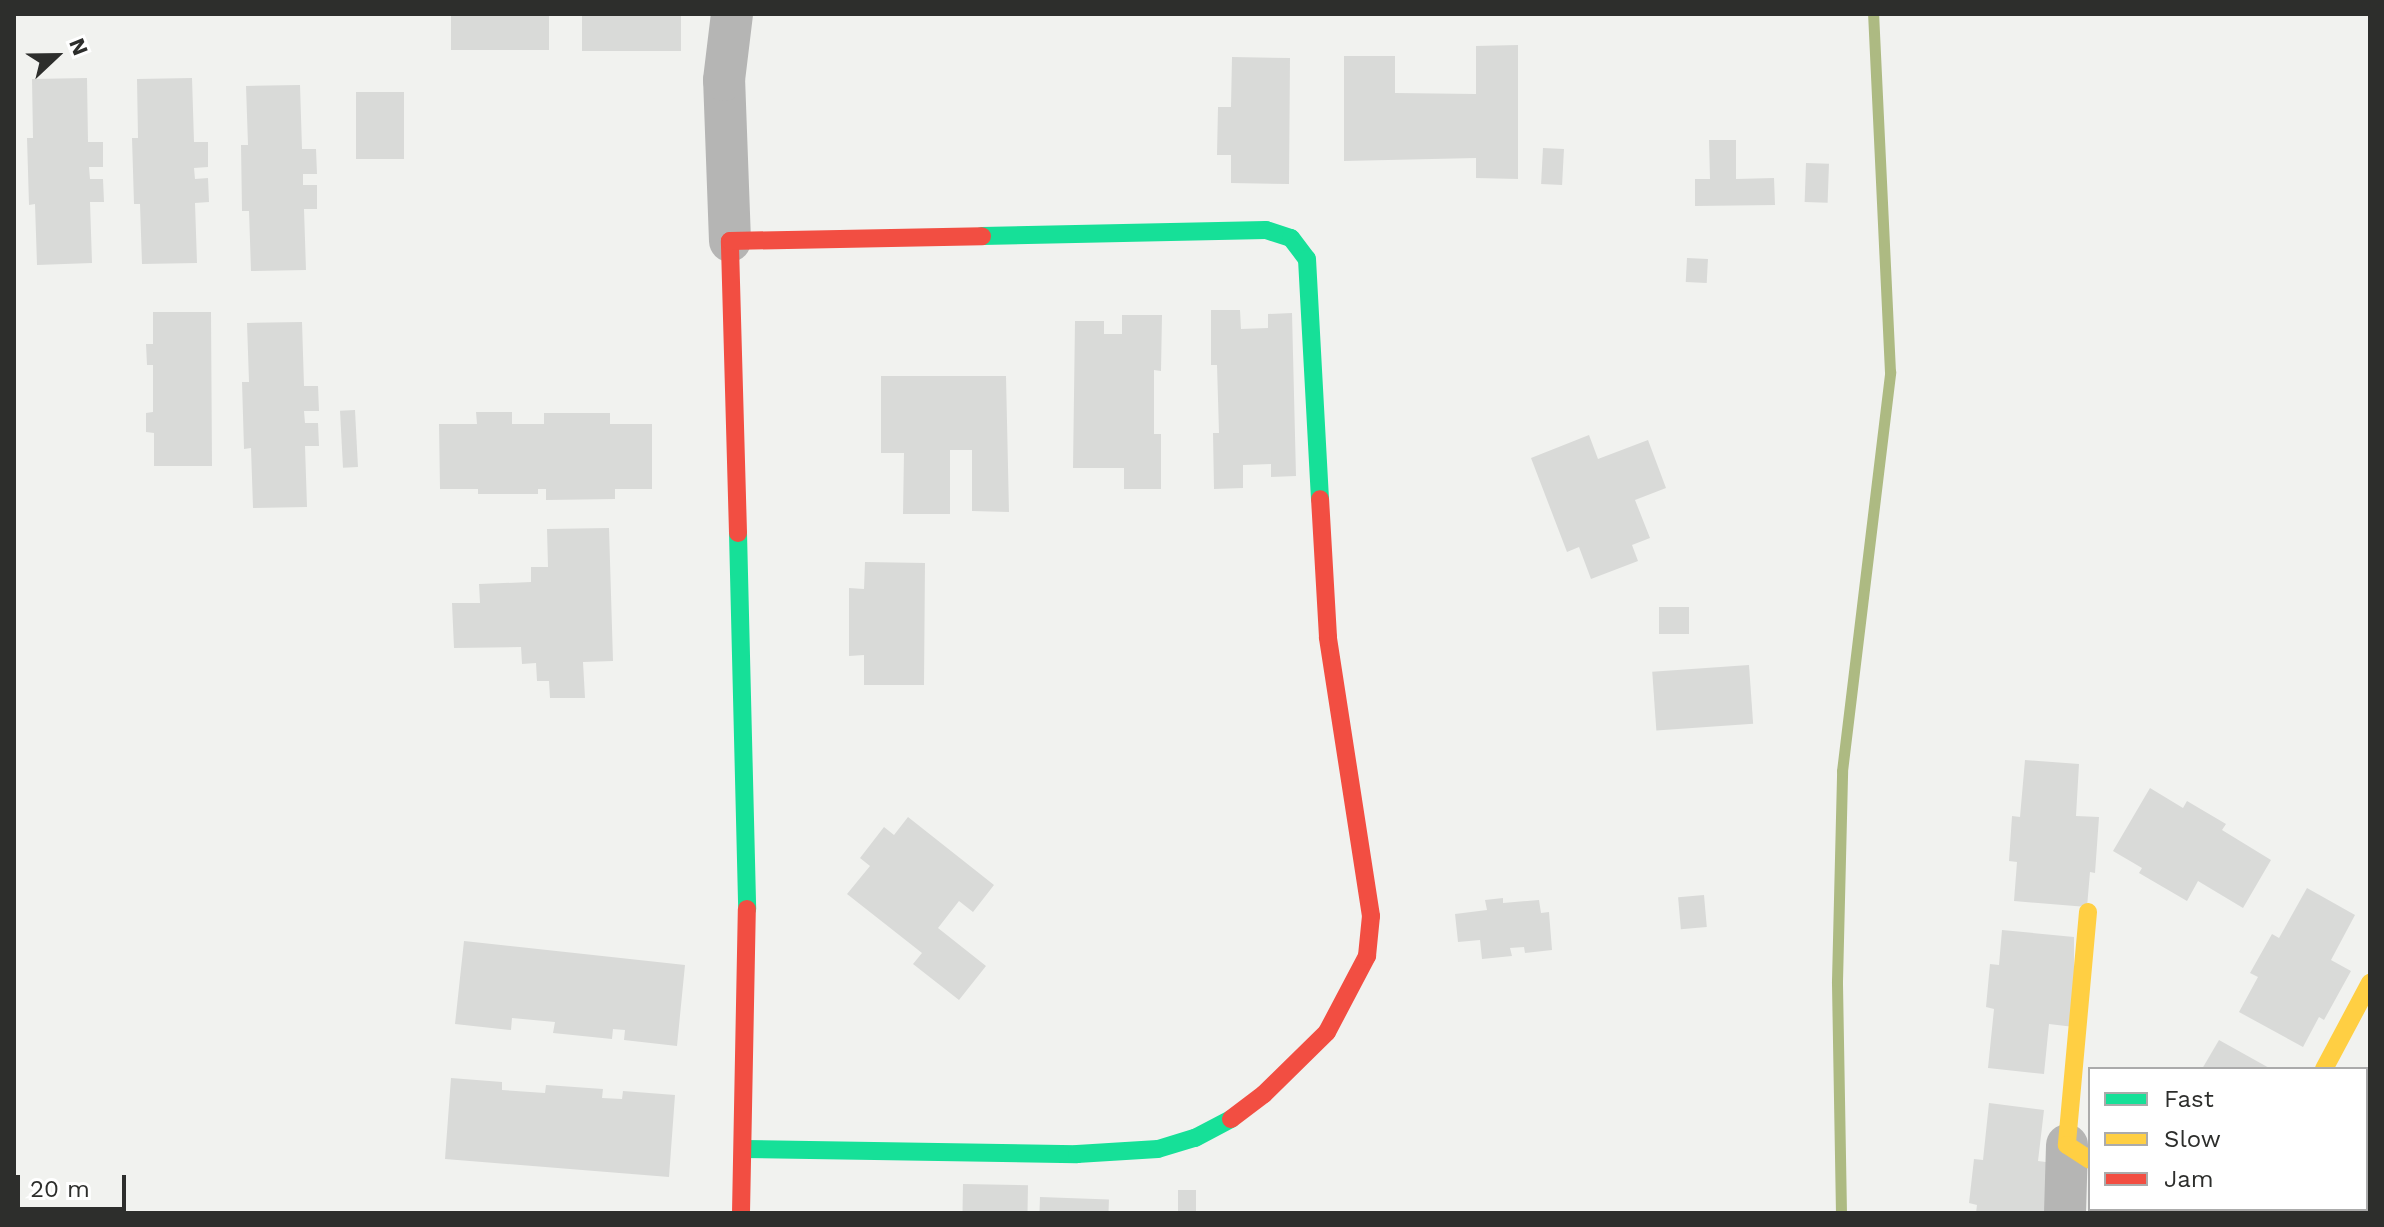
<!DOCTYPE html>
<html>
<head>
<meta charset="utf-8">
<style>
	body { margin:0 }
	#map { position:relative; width:2384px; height:1227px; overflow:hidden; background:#f1f2ef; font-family:"Work Sans",sans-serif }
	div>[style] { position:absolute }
	.stream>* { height:11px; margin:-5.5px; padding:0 5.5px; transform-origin:5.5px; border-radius:5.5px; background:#adba82 }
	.building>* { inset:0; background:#d9dad8; transform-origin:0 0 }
	.street>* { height:42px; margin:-21px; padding:0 21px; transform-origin:21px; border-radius:21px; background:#b5b5b4 }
	.fast>* { height:18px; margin:-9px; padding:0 9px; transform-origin:9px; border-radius:9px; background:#16e098 }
	.slow>* { height:18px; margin:-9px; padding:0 9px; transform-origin:9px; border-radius:9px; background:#ffcf43 }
	.jam>* { height:18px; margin:-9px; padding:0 9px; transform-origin:9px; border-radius:9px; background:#f24e42 }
	span { translate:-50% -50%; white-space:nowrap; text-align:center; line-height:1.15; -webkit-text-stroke:6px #fff; paint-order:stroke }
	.frame { position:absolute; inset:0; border:16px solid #2d2e2c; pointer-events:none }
	.legend { position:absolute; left:2088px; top:1067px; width:280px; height:144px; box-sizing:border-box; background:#fff; border:2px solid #ababab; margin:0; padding:10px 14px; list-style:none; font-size:24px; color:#2d2e2c }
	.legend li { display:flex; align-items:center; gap:16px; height:40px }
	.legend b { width:40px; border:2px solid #ababab }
	.north { position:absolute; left:16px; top:16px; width:80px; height:80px; -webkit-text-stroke:6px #fff; paint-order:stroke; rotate:68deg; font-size:22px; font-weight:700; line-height:32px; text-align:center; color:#2d2e2c }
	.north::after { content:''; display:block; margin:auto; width:28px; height:36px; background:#2d2e2c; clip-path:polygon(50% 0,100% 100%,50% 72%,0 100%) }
	.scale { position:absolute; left:16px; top:1175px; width:110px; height:36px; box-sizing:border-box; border:4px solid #2d2e2c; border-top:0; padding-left:10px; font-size:24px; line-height:28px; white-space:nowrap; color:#2d2e2c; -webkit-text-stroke:6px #fff; paint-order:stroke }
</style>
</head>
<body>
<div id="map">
	<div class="stream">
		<div style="left:1841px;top:1213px;width:232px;rotate:-91deg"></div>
		<div style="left:1837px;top:981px;width:210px;rotate:-88.6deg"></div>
		<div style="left:1842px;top:771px;width:402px;rotate:-83.1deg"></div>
		<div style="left:1890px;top:372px;width:358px;rotate:-92.7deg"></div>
	</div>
	<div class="building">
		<div style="left:451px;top:14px;width:98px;height:36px"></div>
		<div style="left:582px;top:14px;width:99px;height:37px"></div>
		<div style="clip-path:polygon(1518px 45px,1518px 179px,1476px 178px,1476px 158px,1344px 161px,1344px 56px,1395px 56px,1395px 93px,1476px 94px,1476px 46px)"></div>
		<div style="clip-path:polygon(1232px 57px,1290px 58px,1289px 184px,1231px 183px,1231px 155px,1217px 155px,1218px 107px,1231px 107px)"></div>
		<div style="clip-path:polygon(87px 78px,88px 142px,103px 142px,103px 167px,89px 167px,90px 179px,103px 179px,104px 202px,90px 202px,92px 263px,37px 265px,35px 204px,29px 205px,27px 138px,33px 138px,32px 79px)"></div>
		<div style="clip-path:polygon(192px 78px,194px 142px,208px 142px,208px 167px,194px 168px,195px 179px,208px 178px,209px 202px,195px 203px,197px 263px,142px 264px,140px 204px,134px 204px,132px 138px,138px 138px,137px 79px)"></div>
		<div style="clip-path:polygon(300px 85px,302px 149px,316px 149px,317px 174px,303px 174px,303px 185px,317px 185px,317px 209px,304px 209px,306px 270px,251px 271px,249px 211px,242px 211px,241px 145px,248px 145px,246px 86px)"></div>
		<div style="left:356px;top:92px;width:48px;height:67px"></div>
		<div style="clip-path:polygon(1709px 140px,1736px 140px,1736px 179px,1774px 178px,1775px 205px,1695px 206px,1695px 179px,1710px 179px)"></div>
		<div style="left:1543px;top:148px;width:21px;height:36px;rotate:3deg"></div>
		<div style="left:1806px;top:163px;width:23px;height:39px;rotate:2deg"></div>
		<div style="left:1687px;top:258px;width:21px;height:24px;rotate:3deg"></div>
		<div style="clip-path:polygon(1211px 310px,1240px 310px,1241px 329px,1268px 328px,1268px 314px,1292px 313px,1296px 476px,1271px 477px,1271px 464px,1243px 465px,1243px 488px,1214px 489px,1213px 433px,1219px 433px,1217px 365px,1211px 365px)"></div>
		<div style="clip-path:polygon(153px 312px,211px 312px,212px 466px,154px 466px,154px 433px,146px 432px,146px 413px,153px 412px,153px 365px,147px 365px,146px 344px,153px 344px)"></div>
		<div style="clip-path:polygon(1122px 315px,1162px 315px,1161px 371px,1154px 370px,1154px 434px,1161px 434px,1161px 489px,1124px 489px,1124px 468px,1073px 468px,1075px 321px,1104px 321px,1104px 334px,1122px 334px)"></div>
		<div style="clip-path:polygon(302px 322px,304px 386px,318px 386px,319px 411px,304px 411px,305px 423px,318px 423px,319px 446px,305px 446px,307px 507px,253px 508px,251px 448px,244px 449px,242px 382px,249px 382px,247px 323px)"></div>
		<div style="clip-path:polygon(881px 376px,1006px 376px,1009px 512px,972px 511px,972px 450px,950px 450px,950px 514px,903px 514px,904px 453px,881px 453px)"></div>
		<div style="left:355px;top:410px;width:57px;height:15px;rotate:87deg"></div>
		<div style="clip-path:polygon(476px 412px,512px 412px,512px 424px,544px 424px,544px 413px,610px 413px,610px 424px,652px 424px,652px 489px,615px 489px,615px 499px,546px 500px,546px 489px,538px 489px,538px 494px,478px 494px,478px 489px,440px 489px,439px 424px,477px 424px)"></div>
		<div style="clip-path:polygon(1589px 435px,1598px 459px,1648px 440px,1666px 488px,1635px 500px,1650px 538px,1632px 545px,1638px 561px,1591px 579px,1579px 547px,1567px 552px,1531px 458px)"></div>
		<div style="clip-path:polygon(609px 528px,613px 661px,583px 662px,585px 698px,550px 698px,549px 681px,537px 681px,536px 663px,522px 664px,521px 647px,454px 648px,452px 603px,480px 603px,479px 584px,531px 582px,531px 567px,548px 567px,547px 529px)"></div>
		<div style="clip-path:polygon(865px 562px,925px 563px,924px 685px,864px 685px,864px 655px,849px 656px,849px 588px,864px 589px)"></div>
		<div style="left:1659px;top:607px;width:30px;height:27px"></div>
		<div style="left:1749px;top:665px;width:59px;height:97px;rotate:86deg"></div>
		<div style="clip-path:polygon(2025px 760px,2079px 764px,2076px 816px,2099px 817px,2095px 873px,2090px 872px,2087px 907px,2014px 901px,2017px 862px,2009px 861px,2012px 816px,2020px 817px)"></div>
		<div style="clip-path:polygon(2150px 788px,2183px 808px,2187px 801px,2226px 824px,2222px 830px,2271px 860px,2243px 908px,2198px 881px,2187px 901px,2139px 873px,2142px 868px,2113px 851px)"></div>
		<div style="clip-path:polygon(908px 817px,994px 885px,973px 912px,959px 901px,938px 928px,986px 966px,959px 1000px,913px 964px,922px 953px,847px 894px,870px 866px,860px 858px,884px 827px,894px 835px)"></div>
		<div style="clip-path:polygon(2307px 888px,2355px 915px,2331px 960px,2351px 971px,2324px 1020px,2319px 1017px,2303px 1047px,2239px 1012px,2258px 977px,2250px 973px,2272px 934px,2279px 938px)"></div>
		<div style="left:1704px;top:895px;width:32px;height:26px;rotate:85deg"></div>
		<div style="clip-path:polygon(1503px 898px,1503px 903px,1539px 900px,1541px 913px,1549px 912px,1552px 950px,1525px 953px,1524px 947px,1510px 948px,1512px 956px,1482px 959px,1480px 940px,1458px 942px,1455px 914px,1487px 910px,1485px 900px)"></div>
		<div style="clip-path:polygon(2002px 930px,2074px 937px,2074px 1027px,2049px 1024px,2044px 1074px,1988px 1068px,1994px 1009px,1986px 1007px,1990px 964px,1999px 965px)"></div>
		<div style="clip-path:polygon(464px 941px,685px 965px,677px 1046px,624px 1040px,625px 1030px,613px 1029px,612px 1039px,553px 1033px,555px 1022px,512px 1018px,511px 1030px,455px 1024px)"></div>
		<div style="clip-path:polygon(2219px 1040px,2271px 1069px,2202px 1069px)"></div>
		<div style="clip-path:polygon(451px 1078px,502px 1082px,502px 1090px,545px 1093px,546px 1085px,603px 1089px,602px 1098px,622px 1099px,623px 1091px,675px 1095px,669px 1177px,445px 1159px)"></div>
		<div style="clip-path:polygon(1989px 1103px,2044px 1110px,2038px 1161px,2061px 1164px,2056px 1213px,1976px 1213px,1977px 1205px,1969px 1203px,1974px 1159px,1983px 1160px)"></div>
		<div style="clip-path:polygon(2370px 1143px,2370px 1213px,2343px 1213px,2337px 1209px,2366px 1209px,2366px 1149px)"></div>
		<div style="left:963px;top:1184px;width:65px;height:29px;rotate:1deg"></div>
		<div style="left:1178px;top:1190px;width:18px;height:23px"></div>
		<div style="left:1040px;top:1197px;width:69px;height:16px;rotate:2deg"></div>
	</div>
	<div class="street">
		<div style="left:730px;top:241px;width:161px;rotate:-92.1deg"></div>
		<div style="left:724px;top:80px;width:66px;rotate:-83.1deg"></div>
		<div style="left:2170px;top:1209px;width:8px;rotate:30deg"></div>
		<div style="left:2065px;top:1213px;width:68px;rotate:-88.3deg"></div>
		<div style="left:2248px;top:1213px;width:4px;rotate:-63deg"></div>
	</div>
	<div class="fast">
		<div style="left:982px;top:236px;width:284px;rotate:-1.2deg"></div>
		<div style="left:1266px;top:230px;width:26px;rotate:18deg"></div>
		<div style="left:1291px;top:238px;width:26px;rotate:53deg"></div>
		<div style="left:1307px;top:259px;width:240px;rotate:86.9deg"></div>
		<div style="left:738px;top:533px;width:376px;rotate:88.6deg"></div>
		<div style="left:743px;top:1149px;width:334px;rotate:0.9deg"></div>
		<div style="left:1077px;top:1154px;width:81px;rotate:-3.5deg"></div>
		<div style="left:1158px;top:1149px;width:39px;rotate:-17deg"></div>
		<div style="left:1195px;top:1138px;width:41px;rotate:-27.8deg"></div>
	</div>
	<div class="slow">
		<div style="left:2088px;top:912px;width:234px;rotate:95.2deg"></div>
		<div style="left:2067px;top:1145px;width:27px;rotate:33deg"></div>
		<div style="left:2324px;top:1069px;width:98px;rotate:-61.9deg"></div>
	</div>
	<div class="jam">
		<div style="left:738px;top:533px;width:292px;rotate:-91.6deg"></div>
		<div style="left:730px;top:241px;width:252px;rotate:-1.1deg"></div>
		<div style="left:1231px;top:1119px;width:41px;rotate:-37.1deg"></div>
		<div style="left:1264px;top:1094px;width:88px;rotate:-44.5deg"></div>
		<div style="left:1327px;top:1032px;width:86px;rotate:-62.2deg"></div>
		<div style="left:1367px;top:956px;width:40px;rotate:-84.3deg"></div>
		<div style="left:1371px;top:916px;width:282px;rotate:-98.8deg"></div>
		<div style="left:1328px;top:637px;width:138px;rotate:-93.3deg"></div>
		<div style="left:741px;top:1213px;width:304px;rotate:-88.9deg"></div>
	</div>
	<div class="frame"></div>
	<ul class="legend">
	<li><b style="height:10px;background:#16e098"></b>Fast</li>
	<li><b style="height:10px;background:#ffcf43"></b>Slow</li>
	<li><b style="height:10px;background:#f24e42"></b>Jam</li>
	</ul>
	<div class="north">N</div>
	<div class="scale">20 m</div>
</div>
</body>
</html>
